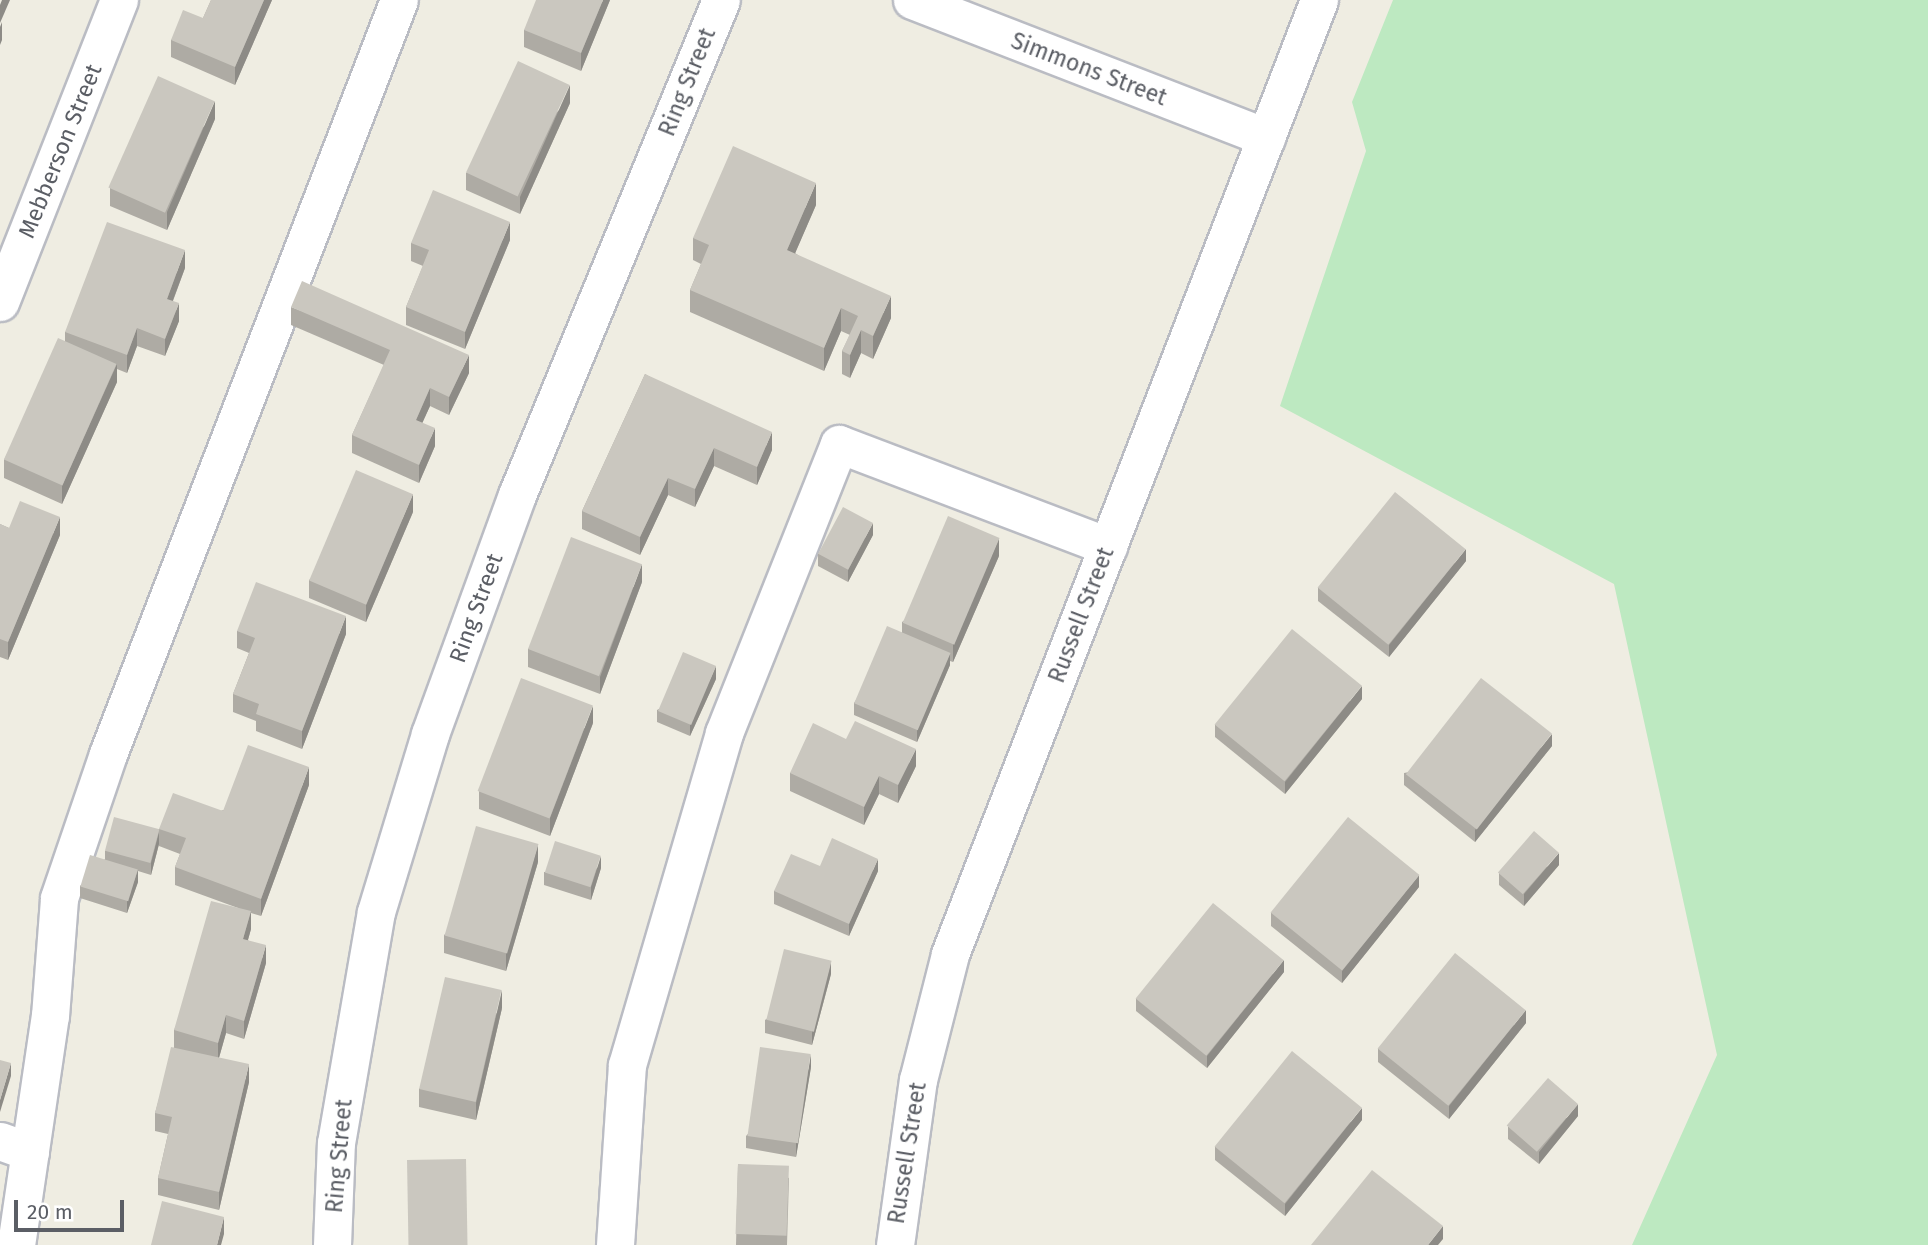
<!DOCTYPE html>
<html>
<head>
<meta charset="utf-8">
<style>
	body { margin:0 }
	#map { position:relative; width:1928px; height:1245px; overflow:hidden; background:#efede2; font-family:"Fira Sans",sans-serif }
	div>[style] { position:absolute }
	.green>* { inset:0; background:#bde9c1 }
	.roads { filter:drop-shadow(2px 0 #babcc3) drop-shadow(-2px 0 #babcc3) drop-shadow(0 2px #babcc3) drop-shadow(0 -2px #babcc3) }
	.minor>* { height:37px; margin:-18.5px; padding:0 18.5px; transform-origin:18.5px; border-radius:18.5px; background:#fff }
	.wall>* { inset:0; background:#aeaba4 }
	.shaded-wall>* { inset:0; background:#8d8b86 }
	.building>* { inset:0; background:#cac7bf; transform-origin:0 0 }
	span { translate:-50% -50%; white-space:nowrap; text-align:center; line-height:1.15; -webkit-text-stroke:6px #fff; paint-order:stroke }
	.street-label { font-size:23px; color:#5b5e65 }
	.scale { position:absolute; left:14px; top:1200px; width:110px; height:32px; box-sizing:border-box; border:4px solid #5b5e65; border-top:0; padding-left:9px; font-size:21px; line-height:24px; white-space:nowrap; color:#5b5e65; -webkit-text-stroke:5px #fff; paint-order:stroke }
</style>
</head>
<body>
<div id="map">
	<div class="green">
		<div style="clip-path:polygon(1393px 0,1928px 0,1928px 1245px,1632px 1245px,1717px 1055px,1614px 584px,1280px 406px,1366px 151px,1352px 102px)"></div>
	</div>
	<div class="roads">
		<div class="minor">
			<div style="left:912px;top:0;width:380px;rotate:21.2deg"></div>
			<div style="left:0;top:302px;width:325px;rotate:-68.5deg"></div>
			<div style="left:0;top:1141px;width:32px;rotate:20deg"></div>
			<div style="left:16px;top:1245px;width:232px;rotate:-81.6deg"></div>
			<div style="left:50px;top:1016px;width:118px;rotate:-85.6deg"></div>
			<div style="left:59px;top:898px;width:152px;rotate:-71.2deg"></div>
			<div style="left:108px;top:754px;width:808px;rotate:-68.9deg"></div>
			<div style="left:332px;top:1245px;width:102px;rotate:-87.8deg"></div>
			<div style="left:336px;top:1143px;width:234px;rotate:-80.2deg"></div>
			<div style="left:376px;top:912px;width:186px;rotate:-73.1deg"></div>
			<div style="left:430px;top:734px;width:254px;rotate:-70deg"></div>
			<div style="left:517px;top:495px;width:535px;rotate:-67.6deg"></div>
			<div style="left:615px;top:1245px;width:180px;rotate:-86.2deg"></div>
			<div style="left:627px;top:1065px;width:346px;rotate:-73.7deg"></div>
			<div style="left:724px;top:733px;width:311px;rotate:-68.3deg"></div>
			<div style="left:839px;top:444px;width:288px;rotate:20.8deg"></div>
			<div style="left:895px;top:1245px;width:167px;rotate:-82.1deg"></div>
			<div style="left:918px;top:1080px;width:130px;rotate:-75.7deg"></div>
			<div style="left:950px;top:954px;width:1023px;rotate:-68.85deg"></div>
		</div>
	</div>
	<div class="wall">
		<div style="clip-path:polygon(210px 0,272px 0,235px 85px,171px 57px,171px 40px,203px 18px,211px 0)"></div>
		<div style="clip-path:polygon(610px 0,581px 71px,524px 47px,524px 30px)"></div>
		<div style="clip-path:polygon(570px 103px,520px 214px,466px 190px,466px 173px)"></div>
		<div style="clip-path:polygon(215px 119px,167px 230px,110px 206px,110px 188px)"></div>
		<div style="clip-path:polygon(816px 205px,795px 253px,891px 318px,873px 359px,861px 353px,850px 378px,842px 374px,842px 351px,850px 335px,841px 331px,824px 371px,690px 312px,690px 290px,701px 264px,693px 260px,693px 238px)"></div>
		<div style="clip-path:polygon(510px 240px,465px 349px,406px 325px,406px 307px,423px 266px,411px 261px,411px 243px)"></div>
		<div style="clip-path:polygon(185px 268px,173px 301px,179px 321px,165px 356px,137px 346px,127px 373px,117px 369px,117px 382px,62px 504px,4px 478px,4px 460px,65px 341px,65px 332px)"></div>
		<div style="clip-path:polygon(291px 307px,469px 373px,449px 415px,430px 406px,422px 423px,435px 446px,419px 483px,352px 453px,352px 435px,384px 365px,291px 325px)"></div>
		<div style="clip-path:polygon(645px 374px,772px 450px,757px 485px,714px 466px,695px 507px,668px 495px,640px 555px,582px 529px,582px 511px)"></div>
		<div style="clip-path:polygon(413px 512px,366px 622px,309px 598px,309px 580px)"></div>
		<div style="clip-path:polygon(0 524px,9px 528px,60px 535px,8px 660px,0 657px)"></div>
		<div style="clip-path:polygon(873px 535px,848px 582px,818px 566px,818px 554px)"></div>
		<div style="clip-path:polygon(999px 556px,953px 662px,950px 661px,950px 665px,917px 742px,854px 715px,854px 703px,902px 632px,902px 622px)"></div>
		<div style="clip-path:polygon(1466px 561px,1389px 657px,1318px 601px,1318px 588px)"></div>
		<div style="clip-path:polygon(642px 582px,600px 694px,528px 667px,528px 649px)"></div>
		<div style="clip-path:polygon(237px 631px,346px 634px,302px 749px,256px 731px,256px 721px,233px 712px,233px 694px,249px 653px,237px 648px)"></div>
		<div style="clip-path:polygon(716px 679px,690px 736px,657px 722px,657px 710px)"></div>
		<div style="clip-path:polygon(1362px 699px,1285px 794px,1215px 737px,1215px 725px)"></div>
		<div style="clip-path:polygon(593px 723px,550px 836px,479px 809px,479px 791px)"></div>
		<div style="clip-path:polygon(846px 739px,916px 766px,898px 803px,879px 794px,864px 825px,790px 791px,790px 773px)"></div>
		<div style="clip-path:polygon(1552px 746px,1475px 842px,1404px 785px,1404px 773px)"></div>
		<div style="clip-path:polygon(309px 785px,261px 916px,251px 913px,251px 929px,248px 940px,266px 963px,244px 1039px,226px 1033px,219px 1058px,249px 1082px,219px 1210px,158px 1195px,158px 1178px,168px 1134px,155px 1131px,155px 1113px,174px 1047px,174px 1030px,238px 908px,175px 885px,175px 867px,180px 854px,159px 846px,159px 844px,151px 875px,138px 871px,138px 882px,127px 913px,80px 898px,80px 886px,105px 859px,105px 851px,159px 829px)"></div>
		<div style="clip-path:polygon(538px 862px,506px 971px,444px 953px,444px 935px)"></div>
		<div style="clip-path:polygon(1559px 865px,1524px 906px,1499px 885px,1499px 873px)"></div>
		<div style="clip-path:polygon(820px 866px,878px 871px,849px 936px,774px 904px,774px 891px)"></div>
		<div style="clip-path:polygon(601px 868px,591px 900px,544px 885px,544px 872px)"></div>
		<div style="clip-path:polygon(1419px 887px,1342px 983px,1271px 926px,1271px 913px)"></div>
		<div style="clip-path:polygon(1284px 972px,1207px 1068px,1136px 1011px,1136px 999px)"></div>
		<div style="clip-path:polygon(831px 974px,812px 1045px,765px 1033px,765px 1020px)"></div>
		<div style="clip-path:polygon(502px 1008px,476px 1120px,419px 1107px,419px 1089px)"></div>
		<div style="clip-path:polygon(1526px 1023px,1449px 1119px,1378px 1062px,1378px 1049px)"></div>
		<div style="clip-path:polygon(811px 1067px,796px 1157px,746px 1148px,746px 1136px)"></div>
		<div style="clip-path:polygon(1578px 1116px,1539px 1164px,1508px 1139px,1508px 1127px)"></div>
		<div style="clip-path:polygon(1362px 1120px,1285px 1216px,1215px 1160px,1215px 1147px)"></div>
		<div style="clip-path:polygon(738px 1164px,789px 1178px,787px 1245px,736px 1245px)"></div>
	</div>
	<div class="shaded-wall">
		<div style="clip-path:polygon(2px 0,10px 0,0 23px,0 5px)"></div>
		<div style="clip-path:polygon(264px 0,272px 0,235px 85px,235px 67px)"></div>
		<div style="clip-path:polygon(603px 0,610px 0,581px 71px,581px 53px)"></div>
		<div style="clip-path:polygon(2px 22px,2px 40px,0 45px,0 27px)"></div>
		<div style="clip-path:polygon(570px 85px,570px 103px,520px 214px,520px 197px)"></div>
		<div style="clip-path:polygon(215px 101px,215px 119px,167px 230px,167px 212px)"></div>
		<div style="clip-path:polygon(816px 183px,816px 205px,787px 272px,787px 250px)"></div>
		<div style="clip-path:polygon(510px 222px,510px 240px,465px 349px,465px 332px)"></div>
		<div style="clip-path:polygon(185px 250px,185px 268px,167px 316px,167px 299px)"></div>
		<div style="clip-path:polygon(891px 296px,891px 318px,873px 359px,873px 336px)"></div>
		<div style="clip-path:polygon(179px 303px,179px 321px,165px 356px,165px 339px)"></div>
		<div style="clip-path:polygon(841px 308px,841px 331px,824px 371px,824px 348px)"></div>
		<div style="clip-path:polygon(137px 328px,137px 346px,127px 373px,127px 355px)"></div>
		<div style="clip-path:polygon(861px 330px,861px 353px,850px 378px,850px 355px)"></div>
		<div style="clip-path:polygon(469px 355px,469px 373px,449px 415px,449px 397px)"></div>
		<div style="clip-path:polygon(117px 364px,117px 382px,62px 504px,62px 486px)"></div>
		<div style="clip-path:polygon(430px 388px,430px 406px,416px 437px,416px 420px)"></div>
		<div style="clip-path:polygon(435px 428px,435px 446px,419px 483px,419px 465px)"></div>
		<div style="clip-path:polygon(772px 432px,772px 450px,757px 485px,757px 467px)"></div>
		<div style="clip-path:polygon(714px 448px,714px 466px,695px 507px,695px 489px)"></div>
		<div style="clip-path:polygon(668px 478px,668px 495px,640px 555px,640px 537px)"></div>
		<div style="clip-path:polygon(413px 494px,413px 512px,366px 622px,366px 604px)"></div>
		<div style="clip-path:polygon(60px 517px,60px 535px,8px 660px,8px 642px)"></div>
		<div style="clip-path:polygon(873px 523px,873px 535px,848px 582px,848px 570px)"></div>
		<div style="clip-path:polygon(999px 538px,999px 556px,953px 662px,953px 644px)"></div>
		<div style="clip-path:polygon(1466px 549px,1466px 561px,1389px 657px,1389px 645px)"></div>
		<div style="clip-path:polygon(642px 564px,642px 582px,600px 694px,600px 677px)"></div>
		<div style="clip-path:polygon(346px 616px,346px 634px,302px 749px,302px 731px)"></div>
		<div style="clip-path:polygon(950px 653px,950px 665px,917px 742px,917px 730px)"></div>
		<div style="clip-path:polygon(716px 666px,716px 679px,690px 736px,690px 724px)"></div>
		<div style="clip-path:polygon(1362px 686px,1362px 699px,1285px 794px,1285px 782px)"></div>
		<div style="clip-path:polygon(593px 706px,593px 723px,550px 836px,550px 818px)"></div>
		<div style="clip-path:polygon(1552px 734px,1552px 746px,1475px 842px,1475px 830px)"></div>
		<div style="clip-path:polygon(916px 749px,916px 766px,898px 803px,898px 785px)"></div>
		<div style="clip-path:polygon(309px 767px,309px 785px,261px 916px,261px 899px)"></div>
		<div style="clip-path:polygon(879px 776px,879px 794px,864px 825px,864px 807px)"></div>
		<div style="clip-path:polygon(159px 832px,159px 844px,151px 875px,151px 863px)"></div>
		<div style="clip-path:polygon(538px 844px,538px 862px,506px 971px,506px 953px)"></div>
		<div style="clip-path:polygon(1559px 853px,1559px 865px,1524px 906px,1524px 894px)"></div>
		<div style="clip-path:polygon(601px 856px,601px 868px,591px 900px,591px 887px)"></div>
		<div style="clip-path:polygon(878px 859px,878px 871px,849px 936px,849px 924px)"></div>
		<div style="clip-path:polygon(138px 870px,138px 882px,127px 913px,127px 901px)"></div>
		<div style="clip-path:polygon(1419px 875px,1419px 887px,1342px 983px,1342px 971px)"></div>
		<div style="clip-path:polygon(251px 911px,251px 929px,243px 957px,243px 939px)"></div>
		<div style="clip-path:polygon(266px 945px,266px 963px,244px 1039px,244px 1021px)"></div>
		<div style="clip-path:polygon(1284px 960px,1284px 972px,1207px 1068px,1207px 1056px)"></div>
		<div style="clip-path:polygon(831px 961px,831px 974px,812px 1045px,812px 1033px)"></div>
		<div style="clip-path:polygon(502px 990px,502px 1008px,476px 1120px,476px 1103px)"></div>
		<div style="clip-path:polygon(1526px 1010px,1526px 1023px,1449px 1119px,1449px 1106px)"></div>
		<div style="clip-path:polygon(226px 1015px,226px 1033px,218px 1061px,218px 1043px)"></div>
		<div style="clip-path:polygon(811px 1054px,811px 1067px,796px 1157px,796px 1144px)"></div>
		<div style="clip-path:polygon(11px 1063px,11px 1076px,0 1112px,0 1100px)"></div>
		<div style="clip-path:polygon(249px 1064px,249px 1082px,219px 1210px,219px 1192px)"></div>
		<div style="clip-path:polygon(1578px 1104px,1578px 1116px,1539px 1164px,1539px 1152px)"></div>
		<div style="clip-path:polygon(1362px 1108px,1362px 1120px,1285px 1216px,1285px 1204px)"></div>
		<div style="clip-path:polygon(224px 1217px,224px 1234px,221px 1245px,217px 1245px)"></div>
		<div style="clip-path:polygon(1443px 1226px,1443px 1239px,1438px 1245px,1428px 1245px)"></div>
	</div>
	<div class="building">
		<div style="clip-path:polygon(211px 0,264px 0,235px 67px,171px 40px,183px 10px,203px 18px)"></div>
		<div style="clip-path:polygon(536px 0,603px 0,581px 53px,524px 30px)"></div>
		<div style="left:518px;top:61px;width:57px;height:123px;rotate:25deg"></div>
		<div style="left:158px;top:76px;width:62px;height:122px;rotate:24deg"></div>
		<div style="clip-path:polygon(733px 146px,816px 183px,787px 250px,891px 296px,873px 336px,861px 330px,850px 355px,842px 351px,858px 316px,841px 308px,824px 348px,690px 290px,709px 245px,693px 238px)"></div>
		<div style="clip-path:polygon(433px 190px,510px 222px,465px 332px,406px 307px,429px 250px,411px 243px)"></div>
		<div style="clip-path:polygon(107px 222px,185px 250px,167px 299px,179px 303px,165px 339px,137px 328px,127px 355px,65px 332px)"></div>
		<div style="clip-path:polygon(302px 281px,469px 355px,449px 397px,430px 388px,416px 420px,435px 428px,419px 465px,352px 435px,390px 350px,291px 307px)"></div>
		<div style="left:58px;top:338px;width:64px;height:133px;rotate:24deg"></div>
		<div style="clip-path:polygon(645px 374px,772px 432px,757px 467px,714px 448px,695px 489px,668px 478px,640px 537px,582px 511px)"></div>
		<div style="left:356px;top:470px;width:62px;height:120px;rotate:23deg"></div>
		<div style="left:1395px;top:492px;width:91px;height:123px;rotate:39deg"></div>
		<div style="clip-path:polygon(20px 501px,60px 517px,8px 642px,0 639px,0 524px,9px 528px)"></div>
		<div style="left:843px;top:507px;width:34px;height:53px;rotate:28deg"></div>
		<div style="left:948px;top:516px;width:56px;height:116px;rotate:23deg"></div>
		<div style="left:571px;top:537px;width:76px;height:120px;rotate:21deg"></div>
		<div style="clip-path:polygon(256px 582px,346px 616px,302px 731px,256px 714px,259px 704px,233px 694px,255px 638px,237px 631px)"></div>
		<div style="left:887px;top:626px;width:69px;height:84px;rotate:23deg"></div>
		<div style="left:1292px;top:629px;width:90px;height:123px;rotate:39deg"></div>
		<div style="left:683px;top:652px;width:36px;height:64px;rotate:23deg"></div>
		<div style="left:521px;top:678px;width:77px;height:121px;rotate:21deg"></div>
		<div style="left:1481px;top:678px;width:90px;height:122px;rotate:38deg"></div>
		<div style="clip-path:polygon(855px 721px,916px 749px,898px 785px,879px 776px,864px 807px,790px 773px,813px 723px,846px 739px)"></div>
		<div style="clip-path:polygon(248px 745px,309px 767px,261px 899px,175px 867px,186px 838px,159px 829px,173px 793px,223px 811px)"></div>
		<div style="left:114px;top:817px;width:47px;height:35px;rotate:15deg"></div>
		<div style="left:1348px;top:817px;width:92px;height:123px;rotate:39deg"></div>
		<div style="left:476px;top:826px;width:65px;height:114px;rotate:16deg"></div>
		<div style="left:1534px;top:831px;width:33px;height:55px;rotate:41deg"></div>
		<div style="clip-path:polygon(832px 838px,878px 859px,849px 924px,774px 891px,791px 854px,820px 866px)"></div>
		<div style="left:555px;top:841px;width:48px;height:33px;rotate:18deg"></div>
		<div style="left:90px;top:855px;width:50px;height:33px;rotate:17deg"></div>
		<div style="clip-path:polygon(211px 901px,251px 911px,243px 939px,266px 945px,244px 1021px,226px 1015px,218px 1043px,174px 1030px)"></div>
		<div style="left:1213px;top:903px;width:91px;height:123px;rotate:39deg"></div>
		<div style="left:784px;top:949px;width:49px;height:73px;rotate:14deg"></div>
		<div style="left:1455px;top:953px;width:91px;height:123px;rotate:39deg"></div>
		<div style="left:445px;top:977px;width:58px;height:115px;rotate:13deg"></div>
		<div style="clip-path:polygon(171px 1047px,249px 1064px,219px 1192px,158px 1178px,172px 1117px,155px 1113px)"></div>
		<div style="left:760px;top:1047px;width:51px;height:90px;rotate:8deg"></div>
		<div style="left:1292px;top:1051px;width:90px;height:123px;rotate:39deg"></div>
		<div style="clip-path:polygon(0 1060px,11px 1063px,0 1100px)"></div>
		<div style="left:1548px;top:1078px;width:40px;height:63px;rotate:41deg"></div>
		<div style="left:466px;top:1159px;width:86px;height:59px;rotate:89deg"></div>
		<div style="left:738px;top:1164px;width:51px;height:70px;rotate:2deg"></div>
		<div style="clip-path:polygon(1372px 1170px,1443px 1226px,1428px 1245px,1311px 1245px)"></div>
		<div style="clip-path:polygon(162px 1201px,224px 1217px,217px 1245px,151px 1245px)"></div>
	</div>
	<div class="street-label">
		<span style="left:1089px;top:69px;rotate:21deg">Simmons Street</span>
		<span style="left:687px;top:82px;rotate:-68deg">Ring Street</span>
		<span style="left:60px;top:151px;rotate:-68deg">Mebberson Street</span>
		<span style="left:476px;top:608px;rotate:-70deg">Ring Street</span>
		<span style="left:1081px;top:615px;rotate:-69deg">Russell Street</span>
		<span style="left:907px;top:1153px;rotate:-81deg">Russell Street</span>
		<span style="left:339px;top:1156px;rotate:-85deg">Ring Street</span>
	</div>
	<div class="scale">20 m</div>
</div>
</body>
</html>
